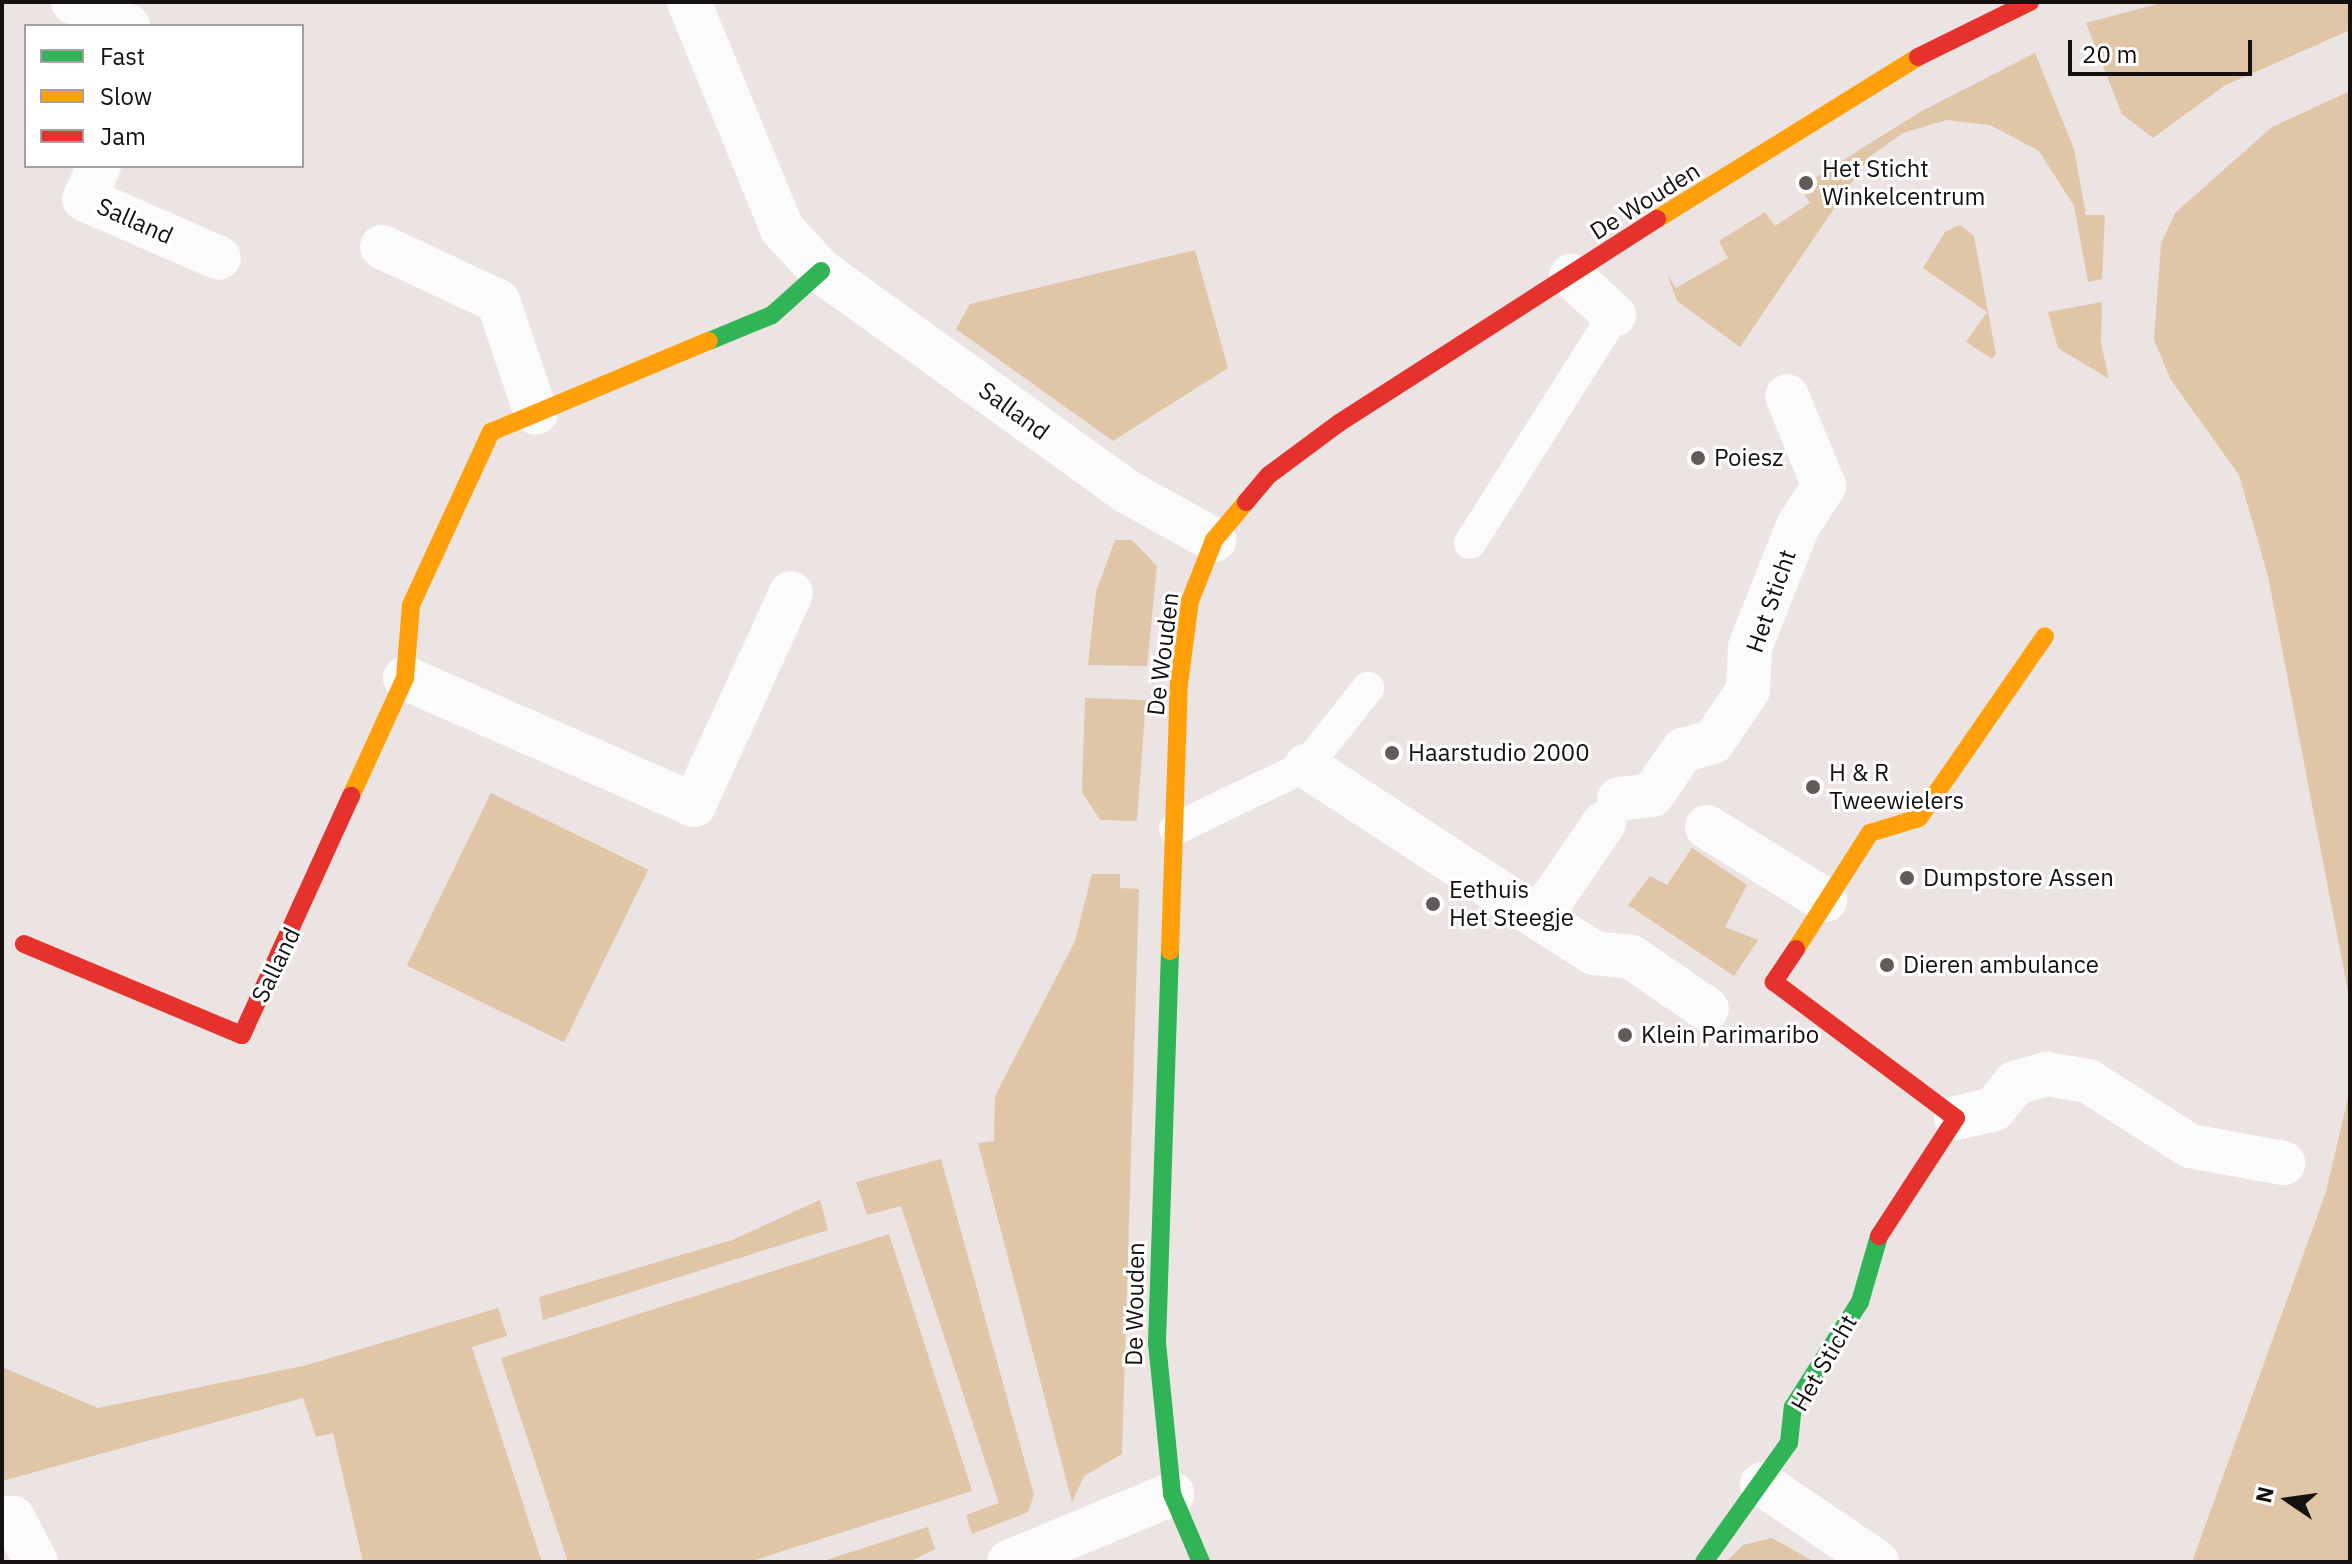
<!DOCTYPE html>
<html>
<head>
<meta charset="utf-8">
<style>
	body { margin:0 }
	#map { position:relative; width:2352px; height:1564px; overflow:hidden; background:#ece4e2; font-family:"IBM Plex Sans",sans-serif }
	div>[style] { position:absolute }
	.green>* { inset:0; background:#e0c5a6; transform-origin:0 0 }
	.lane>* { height:32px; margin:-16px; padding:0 16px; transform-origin:16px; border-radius:16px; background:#fcfbfb }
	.street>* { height:44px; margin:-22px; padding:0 22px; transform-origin:22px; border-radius:22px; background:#fcfbfb }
	.fast>* { height:18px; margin:-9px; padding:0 9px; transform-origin:9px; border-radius:9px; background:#30b455 }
	.slow>* { height:18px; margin:-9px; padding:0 9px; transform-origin:9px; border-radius:9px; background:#ff9f0a }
	.jam>* { height:18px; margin:-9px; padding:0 9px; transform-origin:9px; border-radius:9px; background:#e5322d }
	.dots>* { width:22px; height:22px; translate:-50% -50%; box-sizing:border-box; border:4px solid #fff; border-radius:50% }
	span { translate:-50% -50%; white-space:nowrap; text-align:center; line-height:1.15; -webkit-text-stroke:6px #fff; paint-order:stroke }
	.poi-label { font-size:24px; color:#161111 }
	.left { translate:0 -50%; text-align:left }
	.street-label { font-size:24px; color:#161111 }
	.frame { position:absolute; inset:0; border:4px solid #161111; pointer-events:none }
	.legend { position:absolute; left:24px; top:24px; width:280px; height:144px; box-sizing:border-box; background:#fff; border:2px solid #a2a0a0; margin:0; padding:10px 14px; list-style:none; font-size:24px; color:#161111 }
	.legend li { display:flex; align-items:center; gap:16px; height:40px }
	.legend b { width:40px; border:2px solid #a2a0a0 }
	.north { position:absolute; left:2248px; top:1460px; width:80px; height:80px; -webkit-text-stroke:6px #fff; paint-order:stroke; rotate:283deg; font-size:22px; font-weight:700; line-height:32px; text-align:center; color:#161111 }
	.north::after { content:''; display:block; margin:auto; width:28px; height:36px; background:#161111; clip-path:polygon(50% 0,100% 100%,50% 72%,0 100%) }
	.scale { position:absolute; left:2068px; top:40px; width:184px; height:36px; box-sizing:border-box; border:4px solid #161111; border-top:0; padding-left:10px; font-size:24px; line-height:28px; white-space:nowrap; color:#161111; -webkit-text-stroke:6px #fff; paint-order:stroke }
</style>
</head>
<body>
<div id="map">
	<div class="green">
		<div style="clip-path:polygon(2165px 2px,2350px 2px,2350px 30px,2224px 86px,2153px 138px,2122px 114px,2086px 23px)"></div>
		<div style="clip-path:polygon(2035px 53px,2074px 149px,2086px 215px,2105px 215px,2102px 279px,2088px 282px,2074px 206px,2039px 151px,1990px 125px,1946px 120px,1903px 133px,1869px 157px,1740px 347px,1677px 301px,1667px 274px,1676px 288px,1728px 258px,1719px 241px,1765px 212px,1775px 226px,1810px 203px,1800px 187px,1920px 112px)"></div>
		<div style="clip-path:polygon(2350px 91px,2350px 1002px,2268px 576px,2239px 475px,2171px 380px,2154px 340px,2161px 244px,2175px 213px,2272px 127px)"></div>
		<div style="clip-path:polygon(1960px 225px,1974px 236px,1996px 354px,1992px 359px,1966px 342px,1987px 312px,1923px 268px,1945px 232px)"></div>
		<div style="clip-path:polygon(1195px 250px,1228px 368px,1113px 441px,956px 329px,970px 304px)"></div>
		<div style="clip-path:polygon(2102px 302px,2101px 343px,2109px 379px,2058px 348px,2048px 312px)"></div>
		<div style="clip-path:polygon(1115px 540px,1132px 540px,1157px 566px,1147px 666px,1088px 665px,1096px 592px)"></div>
		<div style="clip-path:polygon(1085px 698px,1146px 700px,1137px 821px,1100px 820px,1082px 792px)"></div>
		<div style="left:491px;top:793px;width:175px;height:192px;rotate:26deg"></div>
		<div style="clip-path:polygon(1692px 848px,1747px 885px,1725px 927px,1758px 940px,1734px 976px,1628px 905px,1650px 876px,1667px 885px)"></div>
		<div style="clip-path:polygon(1092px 874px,1120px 874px,1120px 888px,1139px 889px,1122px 1454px,1084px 1476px,1072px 1502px,978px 1143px,994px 1141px,995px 1096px,1075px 941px)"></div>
		<div style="clip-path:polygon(2350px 1089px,2350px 1562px,2192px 1562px,2326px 1192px)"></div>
		<div style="clip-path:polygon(941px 1159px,1034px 1495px,1028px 1512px,972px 1534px,966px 1515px,999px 1503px,901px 1206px,867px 1215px,856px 1182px)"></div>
		<div style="clip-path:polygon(820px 1200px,828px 1230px,543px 1320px,539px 1297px,732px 1240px)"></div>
		<div style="clip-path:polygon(889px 1234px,972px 1491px,749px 1562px,568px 1562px,501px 1358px)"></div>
		<div style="clip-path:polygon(498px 1308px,507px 1336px,472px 1347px,542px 1562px,363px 1562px,333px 1433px,316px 1437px,303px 1398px,2px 1481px,2px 1367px,98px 1408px,307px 1365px)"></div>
		<div style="clip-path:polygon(928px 1527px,935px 1549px,909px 1562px,820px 1562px)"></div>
		<div style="clip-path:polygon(1772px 1538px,1815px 1562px,1726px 1562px,1743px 1545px)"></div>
	</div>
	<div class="lane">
		<div style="left:1470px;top:543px;width:270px;rotate:-57.7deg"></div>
		<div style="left:1175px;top:829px;width:145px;rotate:-25.7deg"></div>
		<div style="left:1306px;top:766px;width:100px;rotate:-51.5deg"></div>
	</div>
	<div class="street">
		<div style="left:73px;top:2px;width:60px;rotate:23.6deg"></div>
		<div style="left:689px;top:2px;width:245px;rotate:67.7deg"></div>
		<div style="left:782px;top:229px;width:57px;rotate:47.1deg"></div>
		<div style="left:821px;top:271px;width:376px;rotate:35.8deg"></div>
		<div style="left:1126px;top:491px;width:101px;rotate:29.1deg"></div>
		<div style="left:99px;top:166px;width:36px;rotate:114deg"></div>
		<div style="left:84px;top:199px;width:147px;rotate:23.6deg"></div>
		<div style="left:382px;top:247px;width:128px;rotate:25deg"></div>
		<div style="left:498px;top:301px;width:118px;rotate:71.3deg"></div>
		<div style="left:1571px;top:276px;width:58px;rotate:42.2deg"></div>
		<div style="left:405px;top:678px;width:316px;rotate:23.7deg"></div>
		<div style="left:694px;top:805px;width:233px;rotate:-65.4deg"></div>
		<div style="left:1306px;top:766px;width:278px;rotate:33.1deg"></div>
		<div style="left:1539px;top:918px;width:115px;rotate:-55.6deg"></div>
		<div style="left:1619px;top:799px;width:33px;rotate:-7deg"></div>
		<div style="left:1652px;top:795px;width:55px;rotate:-55.4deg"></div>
		<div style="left:1683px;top:750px;width:31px;rotate:-15deg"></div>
		<div style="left:1713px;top:742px;width:63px;rotate:-56.1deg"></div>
		<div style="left:1748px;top:690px;width:43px;rotate:-87.3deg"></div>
		<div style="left:1750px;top:647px;width:130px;rotate:-68.4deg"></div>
		<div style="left:1798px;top:526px;width:48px;rotate:-57deg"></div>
		<div style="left:1824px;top:486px;width:97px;rotate:-112.3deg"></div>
		<div style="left:1707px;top:827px;width:139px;rotate:31.7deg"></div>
		<div style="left:1539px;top:918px;width:65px;rotate:32.5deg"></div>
		<div style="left:1594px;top:953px;width:37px;rotate:6deg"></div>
		<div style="left:1631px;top:957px;width:92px;rotate:34.4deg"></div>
		<div style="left:1956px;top:1118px;width:39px;rotate:-13deg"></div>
		<div style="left:1994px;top:1109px;width:33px;rotate:-51deg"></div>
		<div style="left:2015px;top:1083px;width:33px;rotate:-16deg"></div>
		<div style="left:2047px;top:1074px;width:42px;rotate:9.7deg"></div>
		<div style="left:2088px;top:1081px;width:121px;rotate:32.5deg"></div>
		<div style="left:2190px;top:1146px;width:95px;rotate:10.4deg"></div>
		<div style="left:1762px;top:1484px;width:139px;rotate:34.1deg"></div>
		<div style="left:2px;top:1519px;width:11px;rotate:-5deg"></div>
		<div style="left:13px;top:1518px;width:50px;rotate:62.4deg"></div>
		<div style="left:1009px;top:1562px;width:177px;rotate:-22.6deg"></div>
	</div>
	<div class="fast">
		<div style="left:709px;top:341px;width:68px;rotate:-22.4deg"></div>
		<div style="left:772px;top:315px;width:66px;rotate:-41.9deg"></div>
		<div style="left:1170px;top:951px;width:392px;rotate:91.9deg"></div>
		<div style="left:1157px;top:1343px;width:152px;rotate:84.3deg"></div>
		<div style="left:1172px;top:1494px;width:74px;rotate:66.9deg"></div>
		<div style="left:1704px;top:1562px;width:146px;rotate:-54.5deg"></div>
		<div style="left:1789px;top:1443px;width:36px;rotate:-84deg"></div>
		<div style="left:1793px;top:1407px;width:125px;rotate:-57.5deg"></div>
		<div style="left:1860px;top:1302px;width:69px;rotate:-73.9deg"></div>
	</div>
	<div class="slow">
		<div style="left:1657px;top:219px;width:307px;rotate:-31.8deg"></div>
		<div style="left:351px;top:796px;width:130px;rotate:-65.4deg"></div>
		<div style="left:405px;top:678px;width:73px;rotate:-85.3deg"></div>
		<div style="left:411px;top:605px;width:191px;rotate:-65.2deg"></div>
		<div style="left:491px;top:432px;width:236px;rotate:-22.7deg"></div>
		<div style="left:1796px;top:949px;width:138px;rotate:-57.5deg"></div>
		<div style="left:1870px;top:833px;width:51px;rotate:-17deg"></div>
		<div style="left:1919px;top:818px;width:221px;rotate:-55.3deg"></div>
		<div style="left:1170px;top:951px;width:267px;rotate:-88.1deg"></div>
		<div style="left:1179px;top:684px;width:84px;rotate:-82.5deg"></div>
		<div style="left:1190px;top:601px;width:66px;rotate:-68.5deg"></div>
		<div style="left:1214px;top:540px;width:50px;rotate:-49.9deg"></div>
	</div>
	<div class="jam">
		<div style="left:1918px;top:57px;width:125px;rotate:-26.2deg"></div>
		<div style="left:1246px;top:502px;width:35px;rotate:-50deg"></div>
		<div style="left:1269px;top:475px;width:87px;rotate:-36.6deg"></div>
		<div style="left:1339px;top:423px;width:378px;rotate:-32.7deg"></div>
		<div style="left:24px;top:944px;width:236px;rotate:22.7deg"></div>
		<div style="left:242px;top:1035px;width:263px;rotate:-65.5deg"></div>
		<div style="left:1796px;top:949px;width:40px;rotate:124deg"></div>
		<div style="left:1774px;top:982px;width:227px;rotate:36.8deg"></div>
		<div style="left:1956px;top:1118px;width:141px;rotate:123.1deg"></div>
	</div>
	<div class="dots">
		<div style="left:1806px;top:183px;background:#615b5a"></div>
		<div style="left:1698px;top:458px;background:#615b5a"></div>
		<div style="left:1392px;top:753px;background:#615b5a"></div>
		<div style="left:1813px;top:787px;background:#615b5a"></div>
		<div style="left:1907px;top:878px;background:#615b5a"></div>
		<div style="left:1433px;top:904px;background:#615b5a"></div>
		<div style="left:1887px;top:965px;background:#615b5a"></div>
		<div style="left:1625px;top:1035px;background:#615b5a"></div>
	</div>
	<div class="poi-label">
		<span class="left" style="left:1822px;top:183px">Het Sticht<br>Winkelcentrum</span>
		<span class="left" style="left:1714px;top:458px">Poiesz</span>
		<span class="left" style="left:1408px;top:753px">Haarstudio 2000</span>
		<span class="left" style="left:1829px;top:787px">H &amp; R<br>Tweewielers</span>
		<span class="left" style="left:1923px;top:878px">Dumpstore Assen</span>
		<span class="left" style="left:1449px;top:904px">Eethuis<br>Het Steegje</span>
		<span class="left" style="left:1903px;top:965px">Dieren ambulance</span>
		<span class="left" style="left:1641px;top:1035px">Klein Parimaribo</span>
	</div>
	<div class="street-label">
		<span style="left:1645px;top:201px;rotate:-32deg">De Wouden</span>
		<span style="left:135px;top:221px;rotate:24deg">Salland</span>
		<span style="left:1014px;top:411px;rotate:36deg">Salland</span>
		<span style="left:1771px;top:601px;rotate:-71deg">Het Sticht</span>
		<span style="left:1163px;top:654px;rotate:-83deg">De Wouden</span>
		<span style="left:276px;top:965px;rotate:-64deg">Salland</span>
		<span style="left:1135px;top:1304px;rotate:-89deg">De Wouden</span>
		<span style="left:1824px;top:1363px;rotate:-60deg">Het Sticht</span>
	</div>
	<div class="frame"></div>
	<ul class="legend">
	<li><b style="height:10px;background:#30b455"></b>Fast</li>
	<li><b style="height:10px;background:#ff9f0a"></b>Slow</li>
	<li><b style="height:10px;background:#e5322d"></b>Jam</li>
	</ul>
	<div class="north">N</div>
	<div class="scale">20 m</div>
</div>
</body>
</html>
